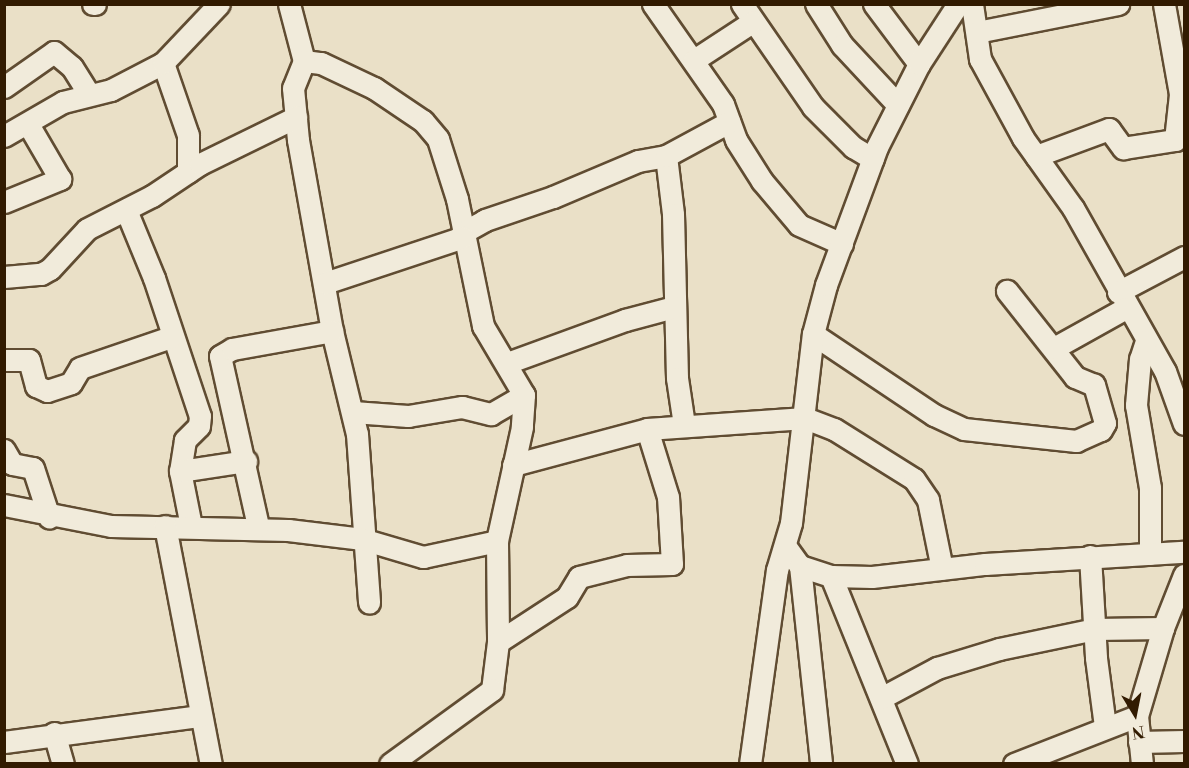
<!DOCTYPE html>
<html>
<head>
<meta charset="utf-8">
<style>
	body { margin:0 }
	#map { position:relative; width:1189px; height:768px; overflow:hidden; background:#eae0c7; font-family:"Libre Bodoni",serif }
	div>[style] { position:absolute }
	.roads { filter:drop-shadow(2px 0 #604c32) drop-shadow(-2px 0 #604c32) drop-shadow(0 2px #604c32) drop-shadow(0 -2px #604c32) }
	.street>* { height:21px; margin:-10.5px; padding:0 10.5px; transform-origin:10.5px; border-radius:10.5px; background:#f1ebdb }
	span { translate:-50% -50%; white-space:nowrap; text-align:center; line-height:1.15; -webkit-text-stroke:6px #f1ebdb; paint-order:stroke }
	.frame { position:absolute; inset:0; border:6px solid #321b01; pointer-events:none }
	.north { position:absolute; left:1105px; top:684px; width:60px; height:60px; -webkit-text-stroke:4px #f1ebdb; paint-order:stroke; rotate:170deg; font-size:16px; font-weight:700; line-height:24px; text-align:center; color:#321b01 }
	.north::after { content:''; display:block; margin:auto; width:21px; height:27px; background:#321b01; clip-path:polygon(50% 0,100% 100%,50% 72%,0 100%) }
</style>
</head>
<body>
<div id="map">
	<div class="roads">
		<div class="street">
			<div style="left:93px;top:4px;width:2px"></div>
			<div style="left:289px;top:4px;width:59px;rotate:75.3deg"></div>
			<div style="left:304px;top:61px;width:17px;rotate:7deg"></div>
			<div style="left:321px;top:63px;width:59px;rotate:25.3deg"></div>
			<div style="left:374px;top:88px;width:59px;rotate:34deg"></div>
			<div style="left:423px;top:121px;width:23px;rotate:50deg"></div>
			<div style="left:438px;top:139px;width:63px;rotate:72.4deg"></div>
			<div style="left:457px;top:199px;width:130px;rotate:78.4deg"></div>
			<div style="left:483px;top:326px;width:80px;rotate:59.3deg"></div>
			<div style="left:524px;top:395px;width:32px;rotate:94deg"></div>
			<div style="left:522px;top:427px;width:117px;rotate:102.4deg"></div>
			<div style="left:497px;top:541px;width:101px;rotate:89.4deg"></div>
			<div style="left:498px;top:642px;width:48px;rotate:97.1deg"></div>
			<div style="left:492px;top:690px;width:126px;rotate:144deg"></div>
			<div style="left:653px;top:4px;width:122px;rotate:55deg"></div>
			<div style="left:723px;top:104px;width:38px;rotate:70deg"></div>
			<div style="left:736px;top:140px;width:49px;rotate:57.6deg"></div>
			<div style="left:762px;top:181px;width:57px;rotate:49.9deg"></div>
			<div style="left:799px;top:225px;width:47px;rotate:23.8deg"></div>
			<div style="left:742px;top:4px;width:125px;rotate:55.4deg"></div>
			<div style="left:813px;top:107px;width:57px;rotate:45deg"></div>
			<div style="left:853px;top:147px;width:23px;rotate:31deg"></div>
			<div style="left:816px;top:4px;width:49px;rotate:57.6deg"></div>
			<div style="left:842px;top:45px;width:82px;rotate:47deg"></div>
			<div style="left:874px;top:4px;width:75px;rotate:53.1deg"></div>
			<div style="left:972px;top:4px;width:56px;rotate:81.7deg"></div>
			<div style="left:980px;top:59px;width:90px;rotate:61.4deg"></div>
			<div style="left:1023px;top:138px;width:86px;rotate:54.5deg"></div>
			<div style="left:1073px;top:208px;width:187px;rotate:60.6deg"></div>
			<div style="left:1165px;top:371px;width:56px;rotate:70.3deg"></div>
			<div style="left:977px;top:32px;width:144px;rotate:-11.2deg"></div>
			<div style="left:694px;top:60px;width:69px;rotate:-33.2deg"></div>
			<div style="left:304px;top:61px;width:29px;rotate:112deg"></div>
			<div style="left:293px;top:88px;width:52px;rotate:84.5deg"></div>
			<div style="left:298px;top:140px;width:194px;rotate:79.9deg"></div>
			<div style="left:332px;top:331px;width:106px;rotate:76.4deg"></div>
			<div style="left:357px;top:434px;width:169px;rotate:85.9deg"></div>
			<div style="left:163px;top:63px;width:76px;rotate:70.9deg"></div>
			<div style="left:188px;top:135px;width:37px;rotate:90deg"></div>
			<div style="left:4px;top:87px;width:61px;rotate:-35deg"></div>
			<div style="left:54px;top:52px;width:23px;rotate:40deg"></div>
			<div style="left:72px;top:67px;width:32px;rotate:58deg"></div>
			<div style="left:4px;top:136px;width:68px;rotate:-30deg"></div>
			<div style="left:63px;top:102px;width:49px;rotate:-14deg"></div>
			<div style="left:111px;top:90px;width:59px;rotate:-27.4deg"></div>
			<div style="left:163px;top:63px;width:81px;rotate:-46.5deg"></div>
			<div style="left:666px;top:156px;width:58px;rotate:83.1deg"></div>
			<div style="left:673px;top:214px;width:164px;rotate:88.6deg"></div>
			<div style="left:677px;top:378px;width:48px;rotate:81.5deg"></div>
			<div style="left:1036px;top:156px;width:78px;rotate:-20.3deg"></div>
			<div style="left:1109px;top:129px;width:24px;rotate:54deg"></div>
			<div style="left:1123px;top:148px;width:53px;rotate:-8.7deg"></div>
			<div style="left:1175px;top:140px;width:46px;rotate:-83.8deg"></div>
			<div style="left:1180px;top:94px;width:91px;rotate:-100.1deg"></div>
			<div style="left:4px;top:202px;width:61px;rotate:-22.3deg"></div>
			<div style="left:60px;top:179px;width:64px;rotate:-120.2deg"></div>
			<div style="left:126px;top:210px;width:74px;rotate:67.6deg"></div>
			<div style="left:154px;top:278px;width:145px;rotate:71.6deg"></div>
			<div style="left:200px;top:416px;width:10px;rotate:96deg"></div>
			<div style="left:199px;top:426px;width:20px;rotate:135deg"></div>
			<div style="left:185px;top:440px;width:31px;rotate:99deg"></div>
			<div style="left:180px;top:471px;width:56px;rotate:78.7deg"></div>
			<div style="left:462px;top:233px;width:26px;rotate:-29deg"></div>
			<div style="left:485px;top:220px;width:72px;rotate:-18.7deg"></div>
			<div style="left:553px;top:197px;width:92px;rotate:-23deg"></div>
			<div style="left:638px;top:161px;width:28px;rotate:-10deg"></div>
			<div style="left:666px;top:156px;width:72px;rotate:-28.4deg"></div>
			<div style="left:4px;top:277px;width:37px;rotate:-5deg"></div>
			<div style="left:41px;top:274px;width:10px;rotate:-29deg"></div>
			<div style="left:50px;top:269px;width:54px;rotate:-47.2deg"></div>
			<div style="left:87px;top:229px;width:73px;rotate:-26.9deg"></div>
			<div style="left:152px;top:196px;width:58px;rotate:-33.7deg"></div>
			<div style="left:200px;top:164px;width:107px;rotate:-26.1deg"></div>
			<div style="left:325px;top:283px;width:145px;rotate:-18.4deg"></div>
			<div style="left:1118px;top:292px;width:75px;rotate:-27.9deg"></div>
			<div style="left:813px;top:334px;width:146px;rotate:33.8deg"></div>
			<div style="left:934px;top:415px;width:33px;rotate:25deg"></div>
			<div style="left:964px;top:429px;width:113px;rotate:6.1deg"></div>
			<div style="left:1076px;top:441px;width:27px;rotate:-24deg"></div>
			<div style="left:1101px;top:430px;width:8px;rotate:-60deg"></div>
			<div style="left:1105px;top:423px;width:40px;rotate:-106deg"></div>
			<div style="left:1094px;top:385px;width:21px;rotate:-157deg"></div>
			<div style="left:1075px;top:377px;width:110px;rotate:-128.3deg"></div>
			<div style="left:1146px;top:341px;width:19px;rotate:108deg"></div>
			<div style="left:1140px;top:359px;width:46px;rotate:95deg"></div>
			<div style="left:1136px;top:405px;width:84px;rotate:80.4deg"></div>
			<div style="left:1150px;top:488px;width:66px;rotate:90deg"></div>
			<div style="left:1054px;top:348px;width:82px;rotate:-29.1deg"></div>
			<div style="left:4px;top:360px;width:25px"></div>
			<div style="left:29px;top:360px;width:27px;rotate:75deg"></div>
			<div style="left:36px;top:386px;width:12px;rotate:24deg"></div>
			<div style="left:47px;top:391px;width:25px;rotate:-18deg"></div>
			<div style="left:71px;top:383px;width:17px;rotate:-59deg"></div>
			<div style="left:80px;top:368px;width:96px;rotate:-18.8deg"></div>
			<div style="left:507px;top:363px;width:126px;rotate:-20deg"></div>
			<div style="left:625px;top:320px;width:51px;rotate:-14.9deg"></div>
			<div style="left:353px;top:412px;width:55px;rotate:4.2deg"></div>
			<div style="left:408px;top:416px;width:55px;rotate:-9.5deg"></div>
			<div style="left:462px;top:407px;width:30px;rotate:14deg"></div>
			<div style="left:491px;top:414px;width:38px;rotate:-30deg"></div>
			<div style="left:4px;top:450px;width:16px;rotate:60deg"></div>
			<div style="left:12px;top:464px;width:21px;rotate:11deg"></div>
			<div style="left:33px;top:468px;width:52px;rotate:71.9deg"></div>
			<div style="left:513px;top:465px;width:139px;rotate:-15deg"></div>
			<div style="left:647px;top:429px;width:158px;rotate:-4deg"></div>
			<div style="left:805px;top:418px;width:31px;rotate:21deg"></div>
			<div style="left:834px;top:429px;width:94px;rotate:32deg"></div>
			<div style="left:914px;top:479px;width:25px;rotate:56deg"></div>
			<div style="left:928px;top:500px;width:70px;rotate:78.5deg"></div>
			<div style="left:180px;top:471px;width:67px;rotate:-8.6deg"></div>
			<div style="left:4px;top:505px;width:109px;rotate:11.1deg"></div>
			<div style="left:111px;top:526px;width:177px;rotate:1.3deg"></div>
			<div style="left:288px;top:530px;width:75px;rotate:6.9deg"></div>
			<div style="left:362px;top:539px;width:64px;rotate:16.4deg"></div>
			<div style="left:423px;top:557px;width:76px;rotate:-12.2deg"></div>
			<div style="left:165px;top:526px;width:242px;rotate:79.1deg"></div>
			<div style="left:258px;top:526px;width:174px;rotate:-102.6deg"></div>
			<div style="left:220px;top:356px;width:14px;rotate:-30deg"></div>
			<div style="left:232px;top:349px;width:102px;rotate:-10.2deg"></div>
			<div style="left:786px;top:547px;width:24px;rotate:54deg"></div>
			<div style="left:800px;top:566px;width:33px;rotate:18deg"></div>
			<div style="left:831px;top:576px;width:41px;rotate:1.4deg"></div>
			<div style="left:872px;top:577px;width:114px;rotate:-6.6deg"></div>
			<div style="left:985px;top:564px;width:199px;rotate:-3.5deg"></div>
			<div style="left:1090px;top:556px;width:102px;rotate:86.6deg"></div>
			<div style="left:1096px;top:658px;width:69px;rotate:82.5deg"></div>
			<div style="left:800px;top:566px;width:199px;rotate:83.9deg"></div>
			<div style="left:831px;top:576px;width:203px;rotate:68deg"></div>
			<div style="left:498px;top:642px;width:82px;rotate:-33.1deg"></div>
			<div style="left:567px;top:597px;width:23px;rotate:-59deg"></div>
			<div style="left:579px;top:577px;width:49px;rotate:-14deg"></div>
			<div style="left:627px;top:565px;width:45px;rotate:-1.3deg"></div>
			<div style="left:672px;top:564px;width:67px;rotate:-93.4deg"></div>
			<div style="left:668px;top:497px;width:71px;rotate:-107.2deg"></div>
			<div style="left:881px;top:698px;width:64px;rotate:-28.2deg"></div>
			<div style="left:937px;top:668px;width:65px;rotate:-17deg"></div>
			<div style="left:999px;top:649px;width:98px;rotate:-11.8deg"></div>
			<div style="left:1095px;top:629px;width:68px;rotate:-0.8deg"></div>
			<div style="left:54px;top:733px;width:32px;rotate:74deg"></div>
			<div style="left:4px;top:742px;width:198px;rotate:-7.6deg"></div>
			<div style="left:1139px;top:742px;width:45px;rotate:-1.3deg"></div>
			<div style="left:750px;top:764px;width:196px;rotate:-82.1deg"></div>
			<div style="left:777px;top:570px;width:49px;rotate:-73.4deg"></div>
			<div style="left:791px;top:523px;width:190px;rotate:-83.4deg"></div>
			<div style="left:813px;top:334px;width:51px;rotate:-75.1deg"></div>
			<div style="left:826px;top:285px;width:147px;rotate:-69.7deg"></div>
			<div style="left:877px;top:147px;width:93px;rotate:-63.2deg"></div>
			<div style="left:919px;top:64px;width:72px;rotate:-57deg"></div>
			<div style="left:1014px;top:764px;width:132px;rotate:-21.3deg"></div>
			<div style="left:1142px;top:764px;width:48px;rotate:-95.9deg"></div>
			<div style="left:1137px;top:716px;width:92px;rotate:-73.5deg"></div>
			<div style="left:1163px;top:628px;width:57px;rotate:-68.4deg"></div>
		</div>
	</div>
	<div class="frame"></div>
	<div class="north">N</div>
</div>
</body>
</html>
